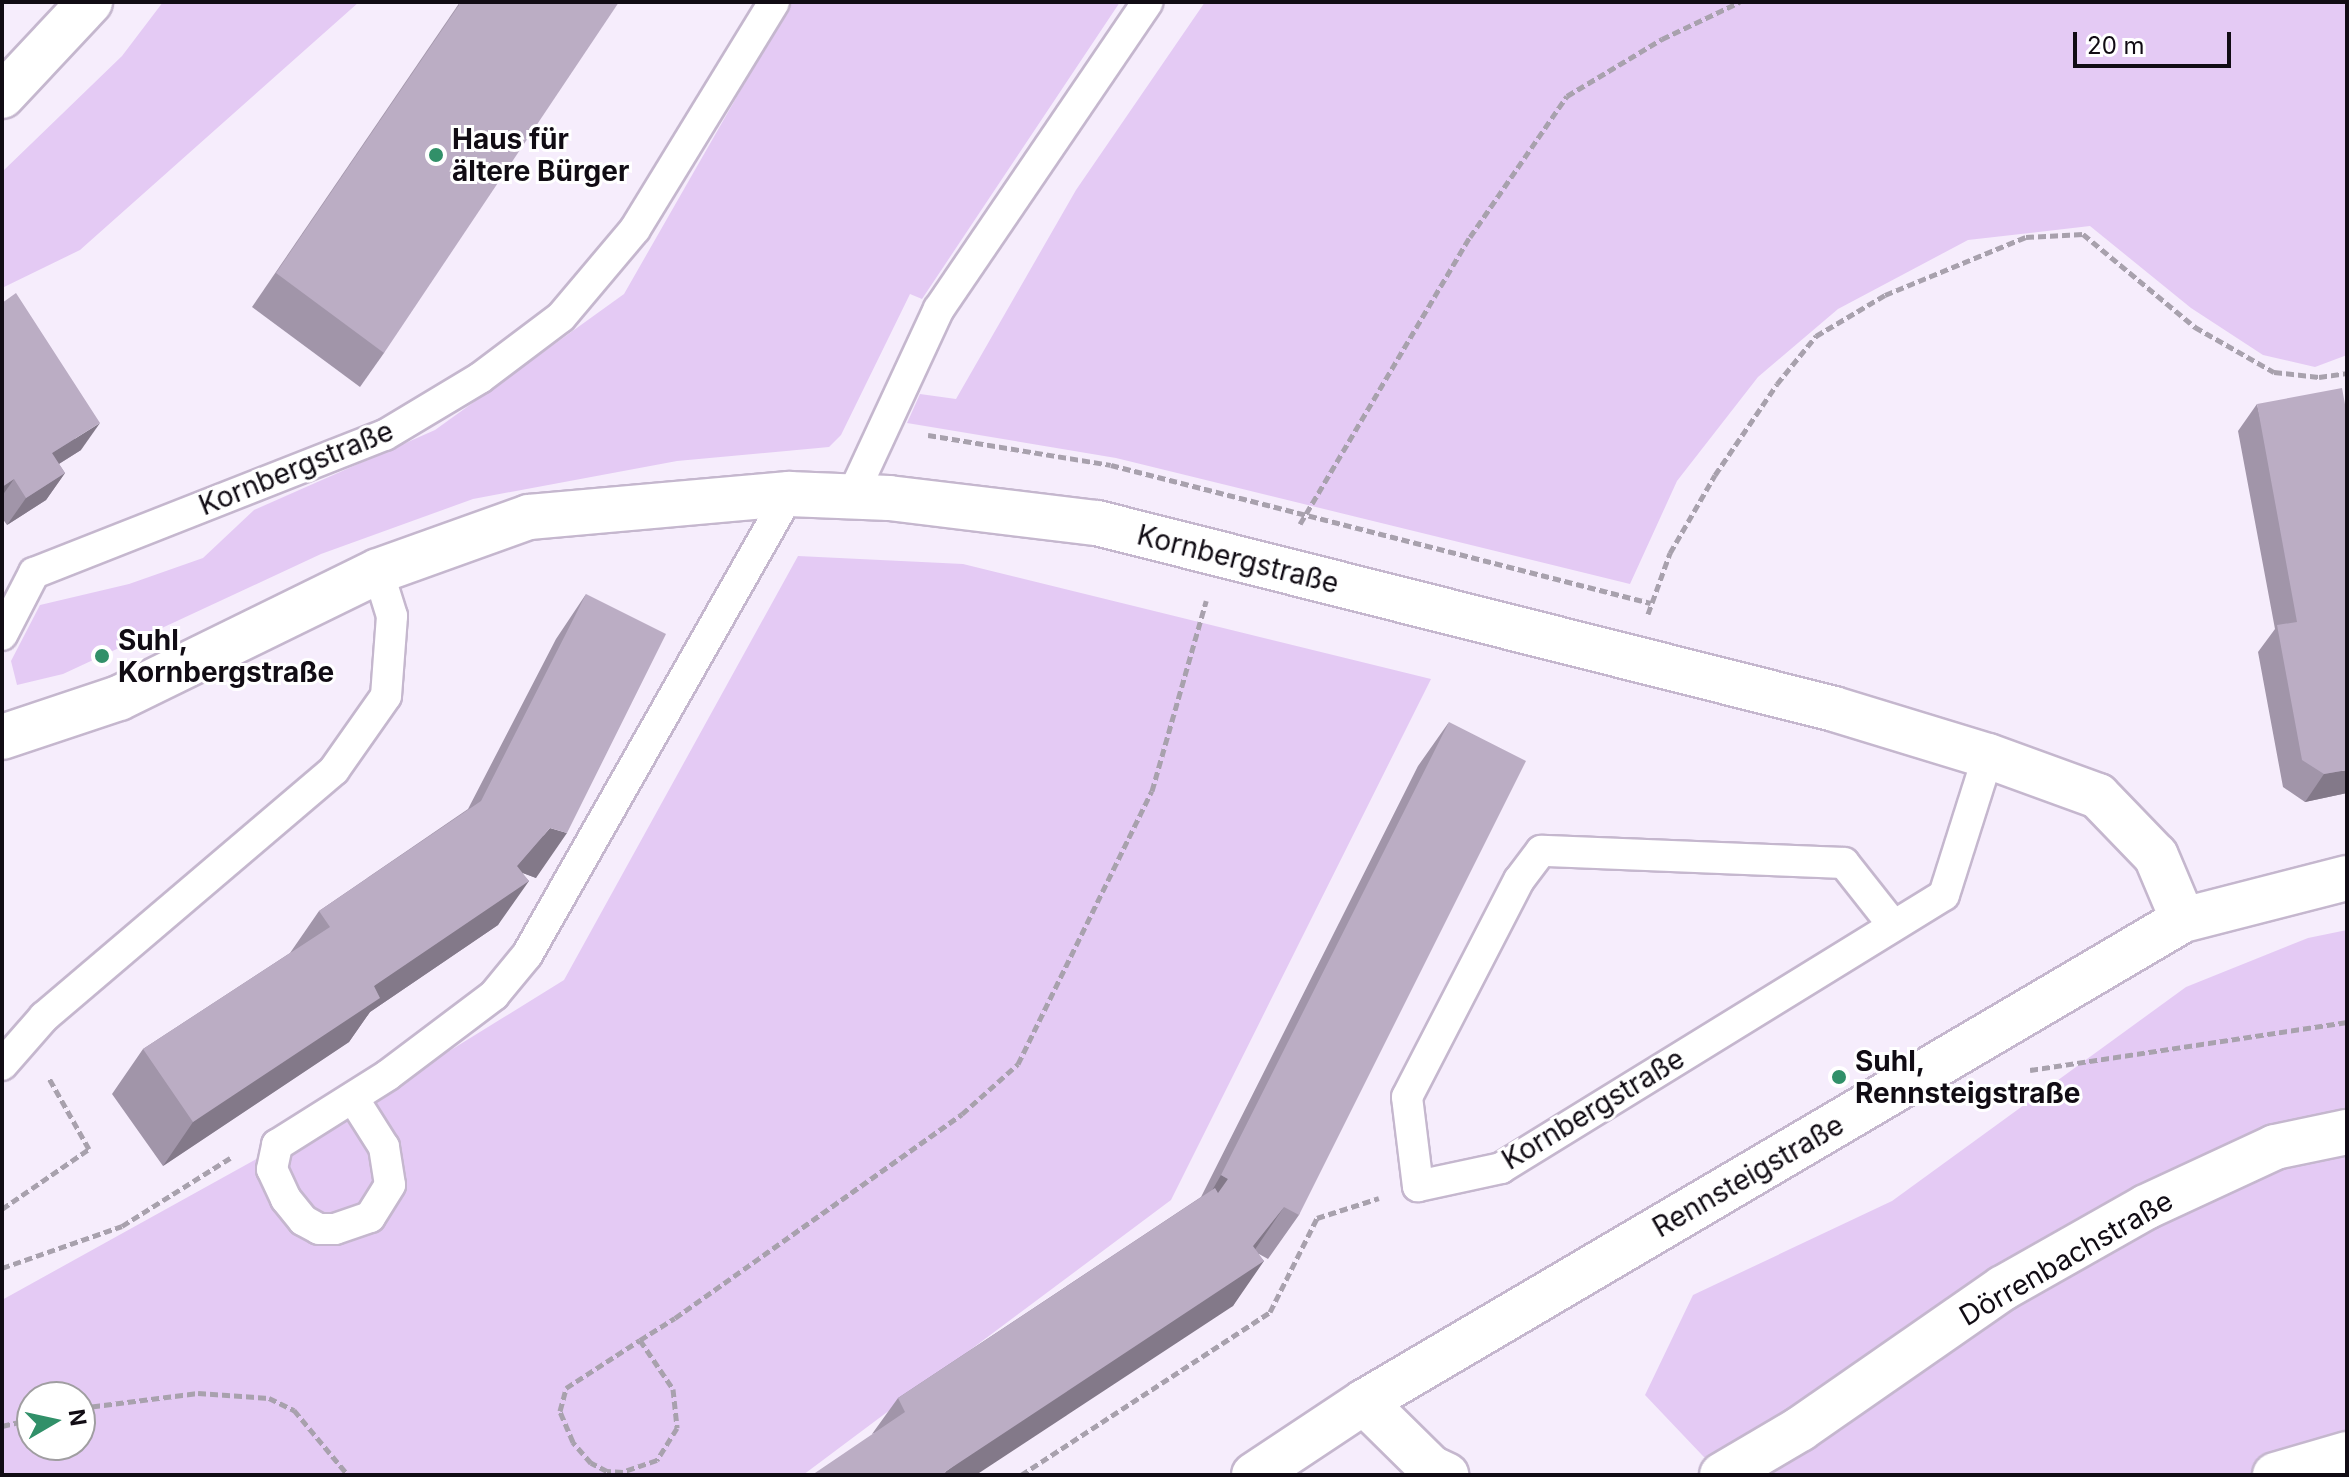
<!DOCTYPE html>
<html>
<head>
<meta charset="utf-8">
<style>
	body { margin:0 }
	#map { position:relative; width:2349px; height:1477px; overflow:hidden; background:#f6edfc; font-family:Inter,sans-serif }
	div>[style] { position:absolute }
	.green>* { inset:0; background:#e4caf4 }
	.path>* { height:5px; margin-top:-2.5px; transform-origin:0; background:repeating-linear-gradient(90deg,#a8a1ad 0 8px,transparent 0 12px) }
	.roads { filter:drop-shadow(2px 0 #c5b7ce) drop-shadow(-2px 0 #c5b7ce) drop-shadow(0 2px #c5b7ce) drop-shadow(0 -2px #c5b7ce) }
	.service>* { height:30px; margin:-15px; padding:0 15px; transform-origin:15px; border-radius:15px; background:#fff }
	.minor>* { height:44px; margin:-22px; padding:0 22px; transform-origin:22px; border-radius:22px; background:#fff }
	.wall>* { inset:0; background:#a195a9 }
	.shaded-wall>* { inset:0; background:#837989; transform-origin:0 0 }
	.building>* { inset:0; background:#bbadc4 }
	.dots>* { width:22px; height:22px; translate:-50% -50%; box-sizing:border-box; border:4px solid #fff; border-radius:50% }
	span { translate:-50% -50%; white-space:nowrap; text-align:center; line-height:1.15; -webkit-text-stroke:6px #fff; paint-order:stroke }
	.poi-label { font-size:28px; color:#110c14; font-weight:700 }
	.left { translate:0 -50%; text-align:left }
	.street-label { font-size:28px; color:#110c14 }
	.frame { position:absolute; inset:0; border:4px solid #110c14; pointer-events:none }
	.north { position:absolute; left:16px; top:1381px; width:80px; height:80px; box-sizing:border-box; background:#fff; border:2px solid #a09ea1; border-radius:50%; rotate:81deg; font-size:22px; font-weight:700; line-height:32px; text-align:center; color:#110c14 }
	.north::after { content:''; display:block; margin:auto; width:28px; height:36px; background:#319069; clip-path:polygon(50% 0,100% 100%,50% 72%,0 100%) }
	.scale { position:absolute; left:2073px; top:32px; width:158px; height:36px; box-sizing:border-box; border:4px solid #110c14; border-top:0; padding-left:10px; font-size:24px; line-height:28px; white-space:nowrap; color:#110c14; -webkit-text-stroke:6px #fff; paint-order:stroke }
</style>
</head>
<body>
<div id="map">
	<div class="green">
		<div style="clip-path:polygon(163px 2px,359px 2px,80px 250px,2px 288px,2px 172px,122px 56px)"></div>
		<div style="clip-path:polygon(791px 2px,1120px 2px,922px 299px,910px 294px,841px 435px,829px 447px,677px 461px,473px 499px,321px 554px,63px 674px,17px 685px,11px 661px,40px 605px,129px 584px,203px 558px,254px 510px,435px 430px,624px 294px)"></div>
		<div style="clip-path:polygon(1205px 2px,2347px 2px,2347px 355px,2315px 367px,2263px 355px,2191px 308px,2090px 226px,1968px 240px,1838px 309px,1758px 377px,1677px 481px,1630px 584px,1116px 458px,907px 423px,920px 394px,956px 399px,1076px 190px)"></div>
		<div style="clip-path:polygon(evenodd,798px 556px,963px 564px,1431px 679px,1171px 1200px,803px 1475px,2px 1475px,2px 1300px,433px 1061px,564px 980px,798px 556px,32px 1397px,80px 1397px,80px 1445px,32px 1445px,32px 1397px)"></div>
		<div style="clip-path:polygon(2347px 930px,2347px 1475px,1721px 1475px,1645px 1395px,1693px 1295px,1892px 1201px,2186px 987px,2308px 938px)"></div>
	</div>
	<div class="path">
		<div style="left:928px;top:435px;width:185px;rotate:9.3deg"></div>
		<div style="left:1111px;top:465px;width:557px;rotate:14.34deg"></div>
		<div style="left:1300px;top:524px;width:334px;rotate:-59.4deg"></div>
		<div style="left:1470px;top:237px;width:171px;rotate:-55.5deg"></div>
		<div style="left:1567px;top:96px;width:111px;rotate:-31deg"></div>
		<div style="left:1662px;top:39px;width:86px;rotate:-25.4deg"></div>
		<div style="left:1648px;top:614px;width:65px;rotate:-70.2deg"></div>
		<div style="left:1670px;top:553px;width:90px;rotate:-60deg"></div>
		<div style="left:1715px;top:475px;width:110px;rotate:-55.7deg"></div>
		<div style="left:1777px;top:384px;width:62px;rotate:-50.9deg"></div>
		<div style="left:1816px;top:336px;width:80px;rotate:-30.7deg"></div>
		<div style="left:1885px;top:295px;width:152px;rotate:-22.4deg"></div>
		<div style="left:2026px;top:237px;width:57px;rotate:-3deg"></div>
		<div style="left:2083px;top:234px;width:146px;rotate:39.7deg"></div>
		<div style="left:2195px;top:327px;width:91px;rotate:29.7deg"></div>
		<div style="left:2274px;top:372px;width:45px;rotate:6.3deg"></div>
		<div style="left:2319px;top:377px;width:28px;rotate:-8deg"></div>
		<div style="left:2030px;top:1070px;width:321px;rotate:-8.6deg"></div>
		<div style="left:2px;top:1209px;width:106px;rotate:-34.6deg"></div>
		<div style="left:89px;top:1149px;width:81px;rotate:-119.4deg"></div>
		<div style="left:2px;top:1268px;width:127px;rotate:-19.3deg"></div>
		<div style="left:122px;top:1226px;width:128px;rotate:-32.2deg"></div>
		<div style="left:640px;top:1340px;width:59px;rotate:56deg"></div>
		<div style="left:673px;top:1389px;width:39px;rotate:84deg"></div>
		<div style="left:677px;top:1428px;width:38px;rotate:122deg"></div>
		<div style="left:657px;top:1460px;width:36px;rotate:161deg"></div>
		<div style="left:623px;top:1472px;width:16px;rotate:-176deg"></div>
		<div style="left:607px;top:1471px;width:18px;rotate:-153deg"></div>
		<div style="left:591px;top:1463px;width:28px;rotate:-131deg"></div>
		<div style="left:573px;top:1442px;width:34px;rotate:-113deg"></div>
		<div style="left:560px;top:1411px;width:24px;rotate:-75deg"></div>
		<div style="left:566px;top:1388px;width:88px;rotate:-33deg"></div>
		<div style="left:640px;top:1340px;width:41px;rotate:-32.2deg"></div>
		<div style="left:675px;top:1318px;width:352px;rotate:-35.4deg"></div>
		<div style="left:962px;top:1114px;width:75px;rotate:-41.8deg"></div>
		<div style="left:1018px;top:1064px;width:304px;rotate:-63.9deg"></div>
		<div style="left:1152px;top:791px;width:198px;rotate:-74.1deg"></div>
		<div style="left:80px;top:1408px;width:119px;rotate:-7.2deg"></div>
		<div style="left:198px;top:1393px;width:71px;rotate:4deg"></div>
		<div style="left:269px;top:1398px;width:28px;rotate:26deg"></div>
		<div style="left:294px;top:1410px;width:85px;rotate:50.3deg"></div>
		<div style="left:2px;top:1426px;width:31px;rotate:-13deg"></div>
		<div style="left:1021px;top:1475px;width:298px;rotate:-33.2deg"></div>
		<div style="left:1270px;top:1312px;width:105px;rotate:-63.4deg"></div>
		<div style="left:1317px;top:1218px;width:65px;rotate:-17.9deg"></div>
	</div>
	<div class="roads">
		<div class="service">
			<div style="left:852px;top:496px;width:206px;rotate:-65.1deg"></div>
			<div style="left:939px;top:309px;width:371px;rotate:-55.8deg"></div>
			<div style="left:2px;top:635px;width:70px;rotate:-62.7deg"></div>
			<div style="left:34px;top:573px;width:377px;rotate:-21.5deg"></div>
			<div style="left:385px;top:435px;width:111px;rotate:-31deg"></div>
			<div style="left:480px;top:378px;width:101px;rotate:-37deg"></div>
			<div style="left:561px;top:317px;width:115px;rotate:-49.9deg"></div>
			<div style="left:635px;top:229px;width:266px;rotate:-58.5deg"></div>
			<div style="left:1893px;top:925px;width:79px;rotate:-128.3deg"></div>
			<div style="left:1844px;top:863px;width:303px;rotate:-177.7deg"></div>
			<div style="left:1541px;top:851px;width:36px;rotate:127deg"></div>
			<div style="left:1519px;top:880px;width:244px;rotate:117.3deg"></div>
			<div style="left:1407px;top:1097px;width:90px;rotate:83deg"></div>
			<div style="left:1418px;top:1186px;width:85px;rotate:-12.2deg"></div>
			<div style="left:1501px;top:1168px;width:520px;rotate:-31.64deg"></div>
			<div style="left:1944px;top:895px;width:146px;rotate:-72.4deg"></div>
			<div style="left:2px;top:1065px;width:64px;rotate:-48.8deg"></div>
			<div style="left:44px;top:1017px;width:381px;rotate:-40.4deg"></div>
			<div style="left:334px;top:770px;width:90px;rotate:-54.9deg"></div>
			<div style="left:386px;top:696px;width:80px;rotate:-85.7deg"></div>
			<div style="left:392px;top:616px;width:47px;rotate:-107.3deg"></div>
			<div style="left:353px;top:1098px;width:58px;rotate:57.7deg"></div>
			<div style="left:384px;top:1147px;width:38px;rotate:81deg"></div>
			<div style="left:390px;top:1185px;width:38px;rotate:122deg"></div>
			<div style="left:370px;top:1217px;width:37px;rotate:161deg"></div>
			<div style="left:335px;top:1229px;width:16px;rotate:180deg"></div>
			<div style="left:319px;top:1229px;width:18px;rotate:-151deg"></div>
			<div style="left:303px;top:1220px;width:27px;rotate:-129deg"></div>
			<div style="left:286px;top:1199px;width:33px;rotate:-115deg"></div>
			<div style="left:272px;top:1169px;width:25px;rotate:-78deg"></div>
			<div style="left:277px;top:1145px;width:131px;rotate:-32.2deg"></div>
			<div style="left:388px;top:1075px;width:133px;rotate:-37deg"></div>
			<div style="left:494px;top:995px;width:52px;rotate:-50.5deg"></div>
			<div style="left:527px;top:955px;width:530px;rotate:-60.39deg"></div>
		</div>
		<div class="minor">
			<div style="left:2px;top:96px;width:129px;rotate:-46.9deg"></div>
			<div style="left:2px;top:737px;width:123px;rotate:-18.4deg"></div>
			<div style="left:119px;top:698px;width:288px;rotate:-26.1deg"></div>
			<div style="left:378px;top:571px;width:160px;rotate:-19.7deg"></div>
			<div style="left:529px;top:517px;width:261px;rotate:-5.1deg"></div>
			<div style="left:789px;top:494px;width:100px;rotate:2.3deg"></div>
			<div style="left:889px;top:498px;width:209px;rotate:6.9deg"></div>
			<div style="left:1097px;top:523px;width:760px;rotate:14.16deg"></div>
			<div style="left:1834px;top:709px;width:161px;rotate:17deg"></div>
			<div style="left:1988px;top:756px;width:117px;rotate:20deg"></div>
			<div style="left:2098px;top:796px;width:83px;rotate:46deg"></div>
			<div style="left:2156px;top:856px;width:69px;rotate:67.1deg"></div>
			<div style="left:1364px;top:1402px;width:94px;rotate:44.6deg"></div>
			<div style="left:1431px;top:1468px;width:17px;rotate:25deg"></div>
			<div style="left:1254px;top:1475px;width:132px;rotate:-33.6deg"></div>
			<div style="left:1364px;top:1402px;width:950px;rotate:-30.48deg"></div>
			<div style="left:2183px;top:920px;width:169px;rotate:-14.4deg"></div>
			<div style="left:1722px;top:1475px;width:91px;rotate:-30.5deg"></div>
			<div style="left:1800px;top:1429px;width:247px;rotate:-34.8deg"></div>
			<div style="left:2003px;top:1288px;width:164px;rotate:-29.5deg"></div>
			<div style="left:2146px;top:1207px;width:142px;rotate:-24.9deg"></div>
			<div style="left:2275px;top:1147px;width:74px;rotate:-11.8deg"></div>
			<div style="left:2275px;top:1475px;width:75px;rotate:-16.3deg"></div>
		</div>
	</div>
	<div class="wall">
		<div style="clip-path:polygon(460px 2px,384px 353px,360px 387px,252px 307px)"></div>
		<div style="clip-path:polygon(2px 303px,81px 450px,59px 464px,65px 473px,46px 500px,7px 525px,2px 518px)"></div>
		<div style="clip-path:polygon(2257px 404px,2347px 793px,2305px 802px,2283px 787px,2258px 652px,2275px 629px,2238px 431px)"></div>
		<div style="clip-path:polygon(586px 594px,536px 878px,523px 873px,498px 925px,370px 1012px,349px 1042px,163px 1166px,112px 1094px,143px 1049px,290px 953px,319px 911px,468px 809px,556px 639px)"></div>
		<div style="clip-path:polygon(1449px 722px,1299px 1215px,1268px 1259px,1259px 1254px,1233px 1306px,872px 1434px,898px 1398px,1201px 1197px,1418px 766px)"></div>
	</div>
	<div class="shaded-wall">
		<div style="clip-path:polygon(100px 423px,81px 450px,33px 480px,52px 453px)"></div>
		<div style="clip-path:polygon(65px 473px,46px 500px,7px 525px,26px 498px)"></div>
		<div style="clip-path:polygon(14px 479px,2px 496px,2px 487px)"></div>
		<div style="clip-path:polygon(2347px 770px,2347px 793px,2305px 802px,2324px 774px)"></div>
		<div style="clip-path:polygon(550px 828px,567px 833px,536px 878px,520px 872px,529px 881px,498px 925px,370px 1012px,349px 1042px,163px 1166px,193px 1122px,374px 986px,517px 866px)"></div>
		<div style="left:1221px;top:1175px;width:8px;height:55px;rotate:30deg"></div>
		<div style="clip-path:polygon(1284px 1207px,1254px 1251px,1264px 1261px,1233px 1306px,976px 1475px,943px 1475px,945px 1472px,1253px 1246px)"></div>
	</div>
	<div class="building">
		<div style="clip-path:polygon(461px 2px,619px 2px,384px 353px,276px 273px)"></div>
		<div style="clip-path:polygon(16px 293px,100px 423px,52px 453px,65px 473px,26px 498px,14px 479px,2px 487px,2px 303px)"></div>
		<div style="clip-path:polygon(2342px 388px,2347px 415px,2347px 770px,2324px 774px,2302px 760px,2277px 625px,2297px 622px,2257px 404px)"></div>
		<div style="clip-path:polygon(586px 594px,666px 634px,567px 833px,550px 828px,517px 866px,529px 881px,374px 986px,380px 998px,193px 1122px,143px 1049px,330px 927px,319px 911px,481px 801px)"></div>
		<div style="clip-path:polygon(1449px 722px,1526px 761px,1299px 1215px,1284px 1207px,1253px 1246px,1264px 1261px,945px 1472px,947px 1475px,812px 1475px,905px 1412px,898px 1398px,1215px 1188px,1218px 1193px,1228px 1179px,1221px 1175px)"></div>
	</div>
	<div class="dots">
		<div style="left:436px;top:155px;background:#319069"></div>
		<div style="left:102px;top:656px;background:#319069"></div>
		<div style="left:1839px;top:1077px;background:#319069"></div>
	</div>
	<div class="poi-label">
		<span class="left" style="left:452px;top:155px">Haus für<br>ältere Bürger</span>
		<span class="left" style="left:118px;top:656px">Suhl,<br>Kornbergstraße</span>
		<span class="left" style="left:1855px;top:1077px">Suhl,<br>Rennsteigstraße</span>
	</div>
	<div class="street-label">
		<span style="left:296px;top:468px;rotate:-22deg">Kornbergstraße</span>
		<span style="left:1238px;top:559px;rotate:14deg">Kornbergstraße</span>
		<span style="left:1593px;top:1109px;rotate:-31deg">Kornbergstraße</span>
		<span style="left:1748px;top:1176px;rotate:-30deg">Rennsteigstraße</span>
		<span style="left:2066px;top:1258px;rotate:-30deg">Dörrenbachstraße</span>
	</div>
	<div class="frame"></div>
	<div class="north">N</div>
	<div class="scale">20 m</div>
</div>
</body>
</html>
